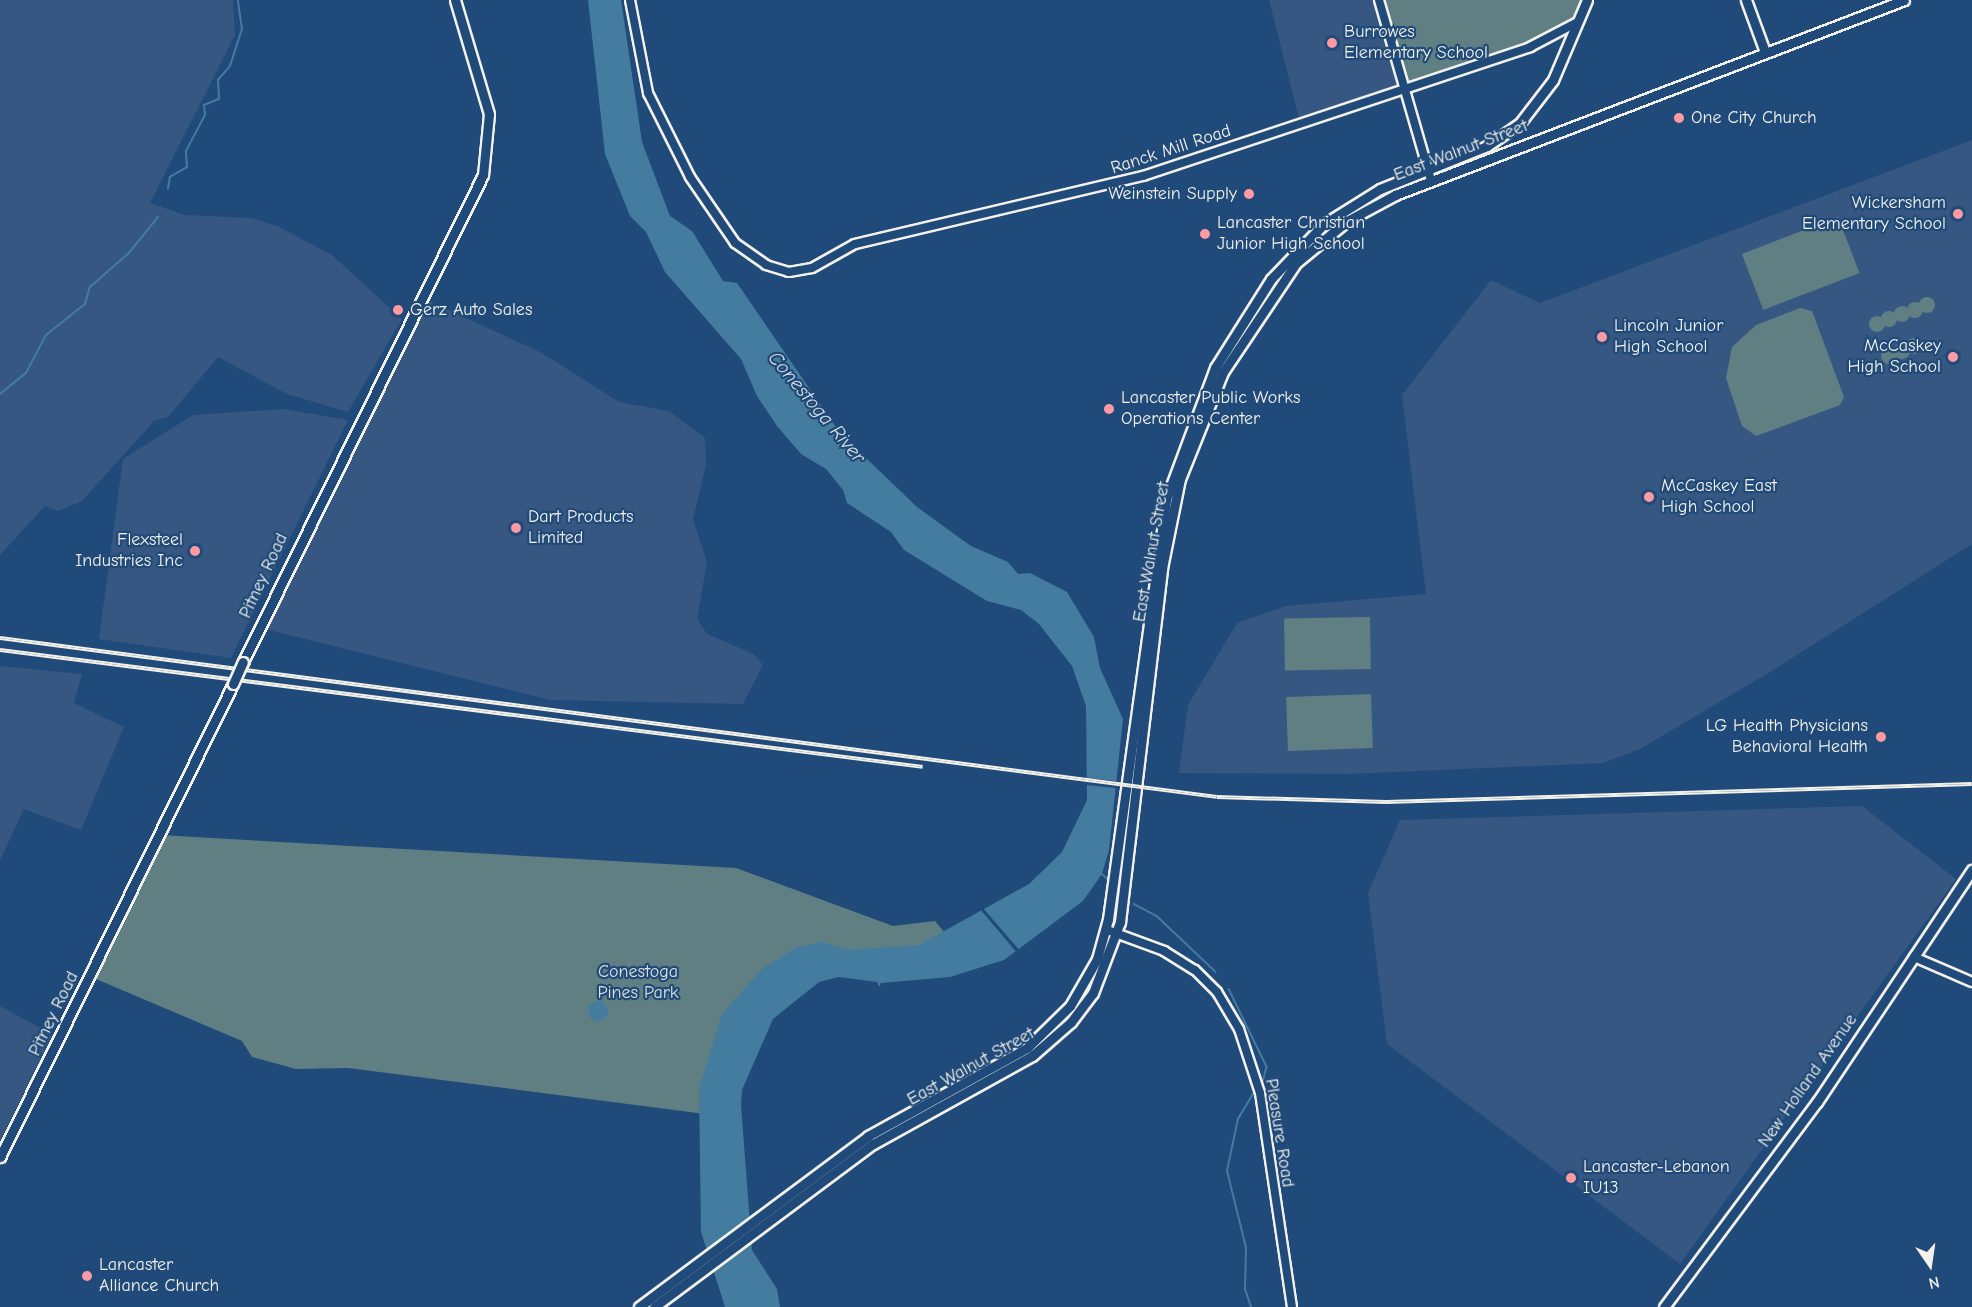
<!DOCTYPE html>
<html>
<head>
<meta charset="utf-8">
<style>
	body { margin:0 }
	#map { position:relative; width:1972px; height:1307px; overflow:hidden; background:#1f4a7a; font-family:"Comic Neue",sans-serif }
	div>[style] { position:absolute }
	.built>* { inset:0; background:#365782 }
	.green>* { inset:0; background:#5f7f83; transform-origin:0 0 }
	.round { border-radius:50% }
	.water>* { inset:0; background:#437c9e }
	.pier>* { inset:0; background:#1f4a7a; transform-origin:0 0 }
	.stream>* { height:1.5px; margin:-0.75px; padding:0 0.75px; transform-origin:0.75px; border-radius:0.75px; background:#437c9e }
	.roads { filter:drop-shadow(2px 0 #f4f1e8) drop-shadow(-2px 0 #f4f1e8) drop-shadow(0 2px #f4f1e8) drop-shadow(0 -2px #f4f1e8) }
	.tertiary>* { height:8px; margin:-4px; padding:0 4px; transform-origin:4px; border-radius:4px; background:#1f4a7a }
	.secondary>* { height:9px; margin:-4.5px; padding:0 4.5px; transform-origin:4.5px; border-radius:4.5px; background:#1f4a7a }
	.primary>* { height:9px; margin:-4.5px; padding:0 4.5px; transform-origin:4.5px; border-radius:4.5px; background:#1f4a7a }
	.rail>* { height:4px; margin-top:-2px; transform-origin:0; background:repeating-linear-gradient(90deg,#1f4a7a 0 4.5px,#f4f1e8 0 9px); box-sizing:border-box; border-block:2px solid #f4f1e8 }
	.bridges { filter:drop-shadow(2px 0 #f4f1e8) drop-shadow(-2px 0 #f4f1e8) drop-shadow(0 2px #f4f1e8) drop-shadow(0 -2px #f4f1e8) }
	.secondary-bridge>* { height:9px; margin:-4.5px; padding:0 4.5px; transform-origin:4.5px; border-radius:4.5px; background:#1f4a7a }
	.dots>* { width:16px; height:16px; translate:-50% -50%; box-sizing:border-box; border:3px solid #1f4a7a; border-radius:50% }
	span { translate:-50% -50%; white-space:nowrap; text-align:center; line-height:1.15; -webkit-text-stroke:4.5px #1f4a7a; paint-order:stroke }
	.poi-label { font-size:18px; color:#f4f1e8 }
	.left { translate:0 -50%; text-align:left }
	.right { translate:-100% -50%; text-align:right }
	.street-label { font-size:18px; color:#f4f1e8 }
	.park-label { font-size:18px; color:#dee0d9 }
	.water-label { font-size:20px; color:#d9dfdd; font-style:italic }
	.north { position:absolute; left:1900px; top:1235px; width:60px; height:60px; -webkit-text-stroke:4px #1f4a7a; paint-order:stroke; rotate:167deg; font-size:16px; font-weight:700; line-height:24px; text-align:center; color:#f4f1e8 }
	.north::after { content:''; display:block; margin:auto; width:21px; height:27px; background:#f4f1e8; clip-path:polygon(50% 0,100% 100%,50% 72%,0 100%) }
</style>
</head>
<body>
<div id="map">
	<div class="built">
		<div style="clip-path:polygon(0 0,233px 0,235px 35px,150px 203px,185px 215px,252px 218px,277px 226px,332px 255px,402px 319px,348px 412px,287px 394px,218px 357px,168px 417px,154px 421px,82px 501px,58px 511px,45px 506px,0 555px)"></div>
		<div style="clip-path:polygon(1269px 0,1373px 0,1397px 85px,1299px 118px)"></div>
		<div style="clip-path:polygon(1972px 140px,1972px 544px,1770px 672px,1640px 749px,1603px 763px,1349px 774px,1179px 773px,1188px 705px,1237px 623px,1286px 606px,1426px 594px,1402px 395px,1491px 280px,1540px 303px)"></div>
		<div style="clip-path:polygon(429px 301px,542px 353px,619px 402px,669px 411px,705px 438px,706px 465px,693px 519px,707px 562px,697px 619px,707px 634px,754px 654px,763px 665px,743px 704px,551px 700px,265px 629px)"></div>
		<div style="clip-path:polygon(284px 409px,348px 420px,231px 658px,99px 639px,123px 459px,193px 415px)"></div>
		<div style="clip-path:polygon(0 666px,82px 674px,74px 703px,124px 727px,81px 830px,24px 809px,0 860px)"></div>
		<div style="clip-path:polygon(1862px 806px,1956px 879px,1680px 1264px,1387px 1044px,1368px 893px,1400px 820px)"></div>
		<div style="clip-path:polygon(0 1006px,53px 1035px,0 1140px)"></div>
	</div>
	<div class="green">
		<div style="clip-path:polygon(1383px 0,1582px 0,1572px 21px,1554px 34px,1406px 83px)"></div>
		<div style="left:1838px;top:217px;width:60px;height:103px;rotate:69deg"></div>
		<div class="round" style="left:1919px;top:297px;width:16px;height:16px"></div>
		<div class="round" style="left:1907px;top:302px;width:16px;height:16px"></div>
		<div class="round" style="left:1894px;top:306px;width:16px;height:16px"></div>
		<div style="clip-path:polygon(1800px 308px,1812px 311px,1844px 397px,1840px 405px,1756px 436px,1742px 426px,1726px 378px,1732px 347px,1756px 325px)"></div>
		<div class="round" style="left:1881px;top:311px;width:16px;height:16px"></div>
		<div class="round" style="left:1869px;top:316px;width:16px;height:16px"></div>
		<div class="round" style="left:1906px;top:338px;width:16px;height:16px"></div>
		<div class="round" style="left:1894px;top:343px;width:16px;height:16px"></div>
		<div class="round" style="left:1881px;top:348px;width:16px;height:16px"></div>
		<div style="left:1370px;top:617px;width:52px;height:86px;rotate:89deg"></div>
		<div style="left:1371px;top:694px;width:54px;height:85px;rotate:88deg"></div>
		<div style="clip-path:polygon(160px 835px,736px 868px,893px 926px,935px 921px,960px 951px,776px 989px,705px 1114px,348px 1068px,296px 1069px,252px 1057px,242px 1041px,96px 979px)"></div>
	</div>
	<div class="water">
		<div style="clip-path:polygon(588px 0,621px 0,642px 142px,670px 216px,692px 231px,723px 281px,737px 283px,840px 433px,917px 507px,971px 546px,1008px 562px,1018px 574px,1030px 573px,1067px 592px,1094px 637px,1100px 668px,1123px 719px,1109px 850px,1102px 874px,1083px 901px,1004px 960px,950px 977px,881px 983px,879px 987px,877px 982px,839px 977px,819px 982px,773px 1019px,742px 1090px,741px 1105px,752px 1250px,777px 1289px,780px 1307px,725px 1307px,701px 1232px,699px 1089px,722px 1014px,762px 969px,797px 947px,823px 942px,848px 950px,919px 945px,1029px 884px,1062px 852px,1087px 800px,1086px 706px,1072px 666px,1039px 624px,1021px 610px,987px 601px,904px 550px,891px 532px,847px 503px,843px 490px,826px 469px,801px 454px,777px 426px,757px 396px,741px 359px,665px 272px,646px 232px,630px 216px,605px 154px)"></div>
		<div class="round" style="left:588px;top:1001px;width:20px;height:20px"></div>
	</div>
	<div class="pier">
		<div style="left:1087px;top:778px;width:36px;height:7px;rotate:6deg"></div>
		<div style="clip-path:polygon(982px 907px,1021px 952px,1018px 954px,980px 909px)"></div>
	</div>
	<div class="stream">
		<div style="left:168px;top:189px;width:12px;rotate:-81deg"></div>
		<div style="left:170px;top:177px;width:20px;rotate:-30deg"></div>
		<div style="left:187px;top:167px;width:16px;rotate:-94deg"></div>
		<div style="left:186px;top:151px;width:41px;rotate:-62.2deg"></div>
		<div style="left:205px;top:115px;width:10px;rotate:-96deg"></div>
		<div style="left:204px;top:105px;width:16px;rotate:-22deg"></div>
		<div style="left:219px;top:99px;width:19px;rotate:-93deg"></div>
		<div style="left:218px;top:80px;width:18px;rotate:-49deg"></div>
		<div style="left:230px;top:66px;width:38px;rotate:-72deg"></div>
		<div style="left:242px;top:30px;width:30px;rotate:-98deg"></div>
		<div style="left:0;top:394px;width:33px;rotate:-39deg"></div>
		<div style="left:26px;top:373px;width:43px;rotate:-62.2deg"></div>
		<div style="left:46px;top:335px;width:50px;rotate:-38.5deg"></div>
		<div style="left:85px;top:304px;width:18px;rotate:-74deg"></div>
		<div style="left:90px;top:287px;width:52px;rotate:-41.1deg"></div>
		<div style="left:129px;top:253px;width:46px;rotate:-51.1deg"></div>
		<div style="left:1101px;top:873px;width:11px;rotate:41deg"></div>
		<div style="left:1134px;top:904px;width:26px;rotate:28deg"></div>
		<div style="left:1157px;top:916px;width:81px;rotate:43.5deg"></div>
		<div style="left:1229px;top:989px;width:87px;rotate:64deg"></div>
		<div style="left:1267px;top:1067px;width:20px;rotate:105deg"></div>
		<div style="left:1251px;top:1307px;width:18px;rotate:-109deg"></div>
		<div style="left:1245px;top:1290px;width:42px;rotate:-88.6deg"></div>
		<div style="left:1246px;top:1248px;width:79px;rotate:-103.9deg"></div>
		<div style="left:1227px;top:1171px;width:53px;rotate:-78.1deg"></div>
		<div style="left:1238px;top:1119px;width:35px;rotate:-59deg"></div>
	</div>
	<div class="roads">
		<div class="tertiary">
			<div style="left:630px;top:0;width:95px;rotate:79deg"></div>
			<div style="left:648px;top:93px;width:94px;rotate:63.4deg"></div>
			<div style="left:690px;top:177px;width:80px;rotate:55.7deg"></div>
			<div style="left:735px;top:243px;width:38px;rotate:35deg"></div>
			<div style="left:766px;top:265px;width:24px;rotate:17deg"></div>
			<div style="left:789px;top:272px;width:23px;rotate:-10deg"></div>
			<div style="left:812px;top:268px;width:49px;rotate:-29.2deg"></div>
			<div style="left:855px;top:244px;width:296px;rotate:-13.3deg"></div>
			<div style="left:1143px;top:176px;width:408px;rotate:-18.4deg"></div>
			<div style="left:1530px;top:47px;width:52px;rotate:-27.6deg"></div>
			<div style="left:1379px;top:0;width:187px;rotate:73.9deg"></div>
			<div style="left:1110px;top:931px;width:58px;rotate:20.3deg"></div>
			<div style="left:1164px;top:951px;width:36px;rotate:32deg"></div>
			<div style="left:1195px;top:970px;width:31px;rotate:45deg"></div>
			<div style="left:1217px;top:992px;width:43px;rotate:59.3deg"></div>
			<div style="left:1239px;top:1029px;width:67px;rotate:71.8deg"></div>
			<div style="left:1260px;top:1093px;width:216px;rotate:81.5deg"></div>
			<div style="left:1914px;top:957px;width:63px;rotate:23.3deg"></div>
		</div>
		<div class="secondary">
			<div style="left:243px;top:662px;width:543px;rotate:-63.77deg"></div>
			<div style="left:483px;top:175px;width:61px;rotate:-84.4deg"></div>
			<div style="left:489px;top:114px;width:119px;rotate:-106.6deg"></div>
			<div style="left:0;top:1157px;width:527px;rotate:-63.78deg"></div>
		</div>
		<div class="primary">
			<div style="left:1746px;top:0;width:55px;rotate:69.9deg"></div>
			<div style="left:639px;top:1307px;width:286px;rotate:-36.7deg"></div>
			<div style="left:868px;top:1136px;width:182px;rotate:-29deg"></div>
			<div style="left:1027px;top:1048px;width:60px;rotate:-44.3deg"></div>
			<div style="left:1070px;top:1006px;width:54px;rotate:-60.1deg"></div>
			<div style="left:1097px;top:959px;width:41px;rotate:-74.6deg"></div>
			<div style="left:1108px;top:919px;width:424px;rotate:-82.1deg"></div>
			<div style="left:1166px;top:499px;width:140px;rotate:-69.5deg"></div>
			<div style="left:1215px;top:368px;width:105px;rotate:-57.8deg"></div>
			<div style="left:1271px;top:279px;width:76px;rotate:-46.1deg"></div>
			<div style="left:1324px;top:224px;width:66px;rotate:-32deg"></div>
			<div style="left:1380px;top:189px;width:115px;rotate:-21.9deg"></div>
			<div style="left:1487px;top:146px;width:40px;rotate:-34.9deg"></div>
			<div style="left:1520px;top:123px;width:54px;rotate:-52.5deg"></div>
			<div style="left:1553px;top:80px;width:87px;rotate:-67deg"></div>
			<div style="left:654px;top:1307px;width:273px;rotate:-36.7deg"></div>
			<div style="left:873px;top:1144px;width:182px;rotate:-29deg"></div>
			<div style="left:1032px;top:1056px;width:52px;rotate:-41.1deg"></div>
			<div style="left:1071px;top:1022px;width:36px;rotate:-53deg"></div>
			<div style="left:1093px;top:993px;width:76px;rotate:-69.2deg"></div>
			<div style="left:1120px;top:922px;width:356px;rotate:-83.2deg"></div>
			<div style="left:1162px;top:568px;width:91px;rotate:-78.6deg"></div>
			<div style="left:1180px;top:479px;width:115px;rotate:-68.1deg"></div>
			<div style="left:1223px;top:372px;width:131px;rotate:-56.2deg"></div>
			<div style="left:1296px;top:263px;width:66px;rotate:-39.5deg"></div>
			<div style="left:1347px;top:221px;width:55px;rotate:-28.4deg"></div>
			<div style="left:1395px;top:195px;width:545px;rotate:-20.96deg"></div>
			<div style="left:1664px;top:1307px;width:256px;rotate:-53.3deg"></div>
			<div style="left:1817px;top:1102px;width:279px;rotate:-56.3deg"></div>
		</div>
	</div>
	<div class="rail">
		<div style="left:0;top:638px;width:1227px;rotate:7.44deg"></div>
		<div style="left:1217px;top:797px;width:169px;rotate:1.7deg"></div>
		<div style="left:1386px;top:802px;width:586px;rotate:-1.76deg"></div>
		<div style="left:0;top:650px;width:930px;rotate:7.22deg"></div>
	</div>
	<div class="bridges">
		<div class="secondary-bridge">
			<div style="left:233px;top:684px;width:24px;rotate:-66deg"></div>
		</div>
	</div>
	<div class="dots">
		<div style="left:1332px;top:43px;background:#ff9aa2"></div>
		<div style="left:1679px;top:118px;background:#ff9aa2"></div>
		<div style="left:1249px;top:194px;background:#ff9aa2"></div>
		<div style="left:1958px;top:214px;background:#ff9aa2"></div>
		<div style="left:1205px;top:234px;background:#ff9aa2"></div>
		<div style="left:398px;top:310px;background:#ff9aa2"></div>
		<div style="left:1602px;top:337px;background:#ff9aa2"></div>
		<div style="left:1953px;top:357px;background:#ff9aa2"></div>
		<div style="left:1109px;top:409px;background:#ff9aa2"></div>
		<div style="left:1649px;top:497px;background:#ff9aa2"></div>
		<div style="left:516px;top:528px;background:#ff9aa2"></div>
		<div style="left:195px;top:551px;background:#ff9aa2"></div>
		<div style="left:1881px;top:737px;background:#ff9aa2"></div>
		<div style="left:1571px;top:1178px;background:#ff9aa2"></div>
		<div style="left:87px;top:1276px;background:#ff9aa2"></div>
	</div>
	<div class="poi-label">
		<span class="left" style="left:1344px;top:43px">Burrowes<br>Elementary School</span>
		<span class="left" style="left:1691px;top:118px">One City Church</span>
		<span class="right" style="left:1237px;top:194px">Weinstein Supply</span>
		<span class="right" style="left:1946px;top:214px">Wickersham<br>Elementary School</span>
		<span class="left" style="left:1217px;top:234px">Lancaster Christian<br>Junior High School</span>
		<span class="left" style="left:410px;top:310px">Gerz Auto Sales</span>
		<span class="left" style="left:1614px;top:337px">Lincoln Junior<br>High School</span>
		<span class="right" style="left:1941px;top:357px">McCaskey<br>High School</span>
		<span class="left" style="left:1121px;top:409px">Lancaster Public Works<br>Operations Center</span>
		<span class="left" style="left:1661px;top:497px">McCaskey East<br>High School</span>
		<span class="left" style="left:528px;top:528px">Dart Products<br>Limited</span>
		<span class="right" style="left:183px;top:551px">Flexsteel<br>Industries Inc</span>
		<span class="right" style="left:1868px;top:737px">LG Health Physicians<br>Behavioral Health</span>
		<span class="left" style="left:1583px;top:1178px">Lancaster-Lebanon<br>IU13</span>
		<span class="left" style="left:99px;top:1276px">Lancaster<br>Alliance Church</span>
	</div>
	<div class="street-label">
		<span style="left:1171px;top:150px;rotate:-18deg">Ranck Mill Road</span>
		<span style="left:1461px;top:151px;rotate:-21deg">East Walnut Street</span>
		<span style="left:1152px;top:552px;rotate:-80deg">East Walnut Street</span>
		<span style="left:264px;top:576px;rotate:-65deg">Pitney Road</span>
		<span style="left:54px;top:1014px;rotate:-64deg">Pitney Road</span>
		<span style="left:971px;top:1067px;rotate:-29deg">East Walnut Street</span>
		<span style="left:1808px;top:1081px;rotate:-55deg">New Holland Avenue</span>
		<span style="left:1279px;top:1133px;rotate:81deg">Pleasure Road</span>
	</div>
	<div class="park-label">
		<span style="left:638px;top:983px">Conestoga<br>Pines Park</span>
	</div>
	<div class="water-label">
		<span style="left:817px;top:407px;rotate:50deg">Conestoga River</span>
	</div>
	<div class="north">N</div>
</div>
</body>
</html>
